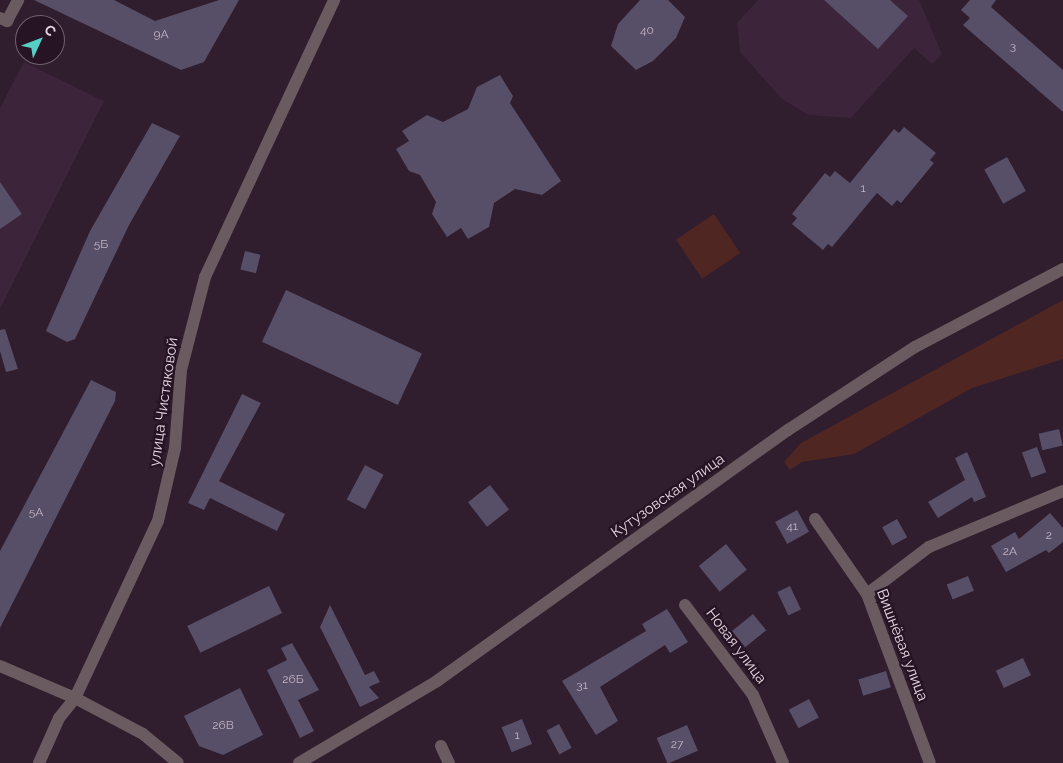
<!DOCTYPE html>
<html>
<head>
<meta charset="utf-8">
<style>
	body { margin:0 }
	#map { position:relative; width:1063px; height:763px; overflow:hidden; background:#301d2e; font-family:Raleway,sans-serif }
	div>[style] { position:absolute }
	.built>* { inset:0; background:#3c243a }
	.green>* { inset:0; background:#502622; transform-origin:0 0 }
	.building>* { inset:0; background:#574e67; transform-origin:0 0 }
	.minor>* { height:12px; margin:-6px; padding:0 6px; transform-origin:6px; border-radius:6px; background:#695b5f }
	.tertiary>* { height:12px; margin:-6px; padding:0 6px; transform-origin:6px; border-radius:6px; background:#695b5f }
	span { translate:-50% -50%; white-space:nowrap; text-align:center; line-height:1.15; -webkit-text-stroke:4.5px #261424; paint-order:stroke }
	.number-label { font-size:12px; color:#c1b4c3 }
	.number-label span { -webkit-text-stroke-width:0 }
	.street-label { font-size:15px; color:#e4d6e2 }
	.north { position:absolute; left:15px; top:15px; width:50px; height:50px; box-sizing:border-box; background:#261424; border:1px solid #726270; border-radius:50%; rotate:47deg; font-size:14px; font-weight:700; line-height:20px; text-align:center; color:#e4d6e2 }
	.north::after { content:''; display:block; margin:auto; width:18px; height:22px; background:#56cec3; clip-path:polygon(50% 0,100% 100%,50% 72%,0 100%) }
</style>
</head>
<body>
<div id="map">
	<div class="built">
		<div style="clip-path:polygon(758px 0,919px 0,942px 54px,932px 64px,914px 48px,851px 118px,808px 115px,782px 99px,740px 52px,737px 23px)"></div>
		<div style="clip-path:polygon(24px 62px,104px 101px,0 309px,0 108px)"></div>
	</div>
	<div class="green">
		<div style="left:714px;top:214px;width:47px;height:46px;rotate:56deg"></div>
		<div style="clip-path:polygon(1063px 300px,1063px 359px,972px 388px,854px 454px,802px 462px,790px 470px,784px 462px,801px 443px)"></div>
	</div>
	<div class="building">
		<div style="clip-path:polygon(34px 0,114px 0,155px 21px,219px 0,239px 0,204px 62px,181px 70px)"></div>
		<div style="clip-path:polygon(640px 0,668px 0,685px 17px,676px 38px,653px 61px,636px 70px,611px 46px,618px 24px)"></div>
		<div style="clip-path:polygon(824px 0,890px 0,908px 16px,878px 49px)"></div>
		<div style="clip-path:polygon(970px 0,996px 0,991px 7px,1063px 70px,1063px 112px,963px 25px,970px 18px,961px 10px)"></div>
		<div style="clip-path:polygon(500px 75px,513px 96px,510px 103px,561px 181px,542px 195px,515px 189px,494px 203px,489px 227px,468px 239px,461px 228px,447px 237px,432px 214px,436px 202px,420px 175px,409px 171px,396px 149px,409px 141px,402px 131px,427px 115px,443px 122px,468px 109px,477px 87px)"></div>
		<div style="clip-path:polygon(152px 123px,180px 136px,129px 225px,75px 339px,67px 342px,46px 331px,90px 231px)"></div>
		<div style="clip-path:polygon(904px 127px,936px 153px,930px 160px,934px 163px,901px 203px,897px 200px,892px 206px,877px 193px,832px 247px,828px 244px,823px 250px,792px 224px,797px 218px,792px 214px,825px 173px,830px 177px,835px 171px,850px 183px,894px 129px,899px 133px)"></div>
		<div style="left:1007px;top:157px;width:39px;height:26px;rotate:61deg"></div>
		<div style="clip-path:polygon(0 182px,22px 214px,0 229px)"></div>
		<div style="left:245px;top:251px;width:16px;height:19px;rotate:14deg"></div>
		<div style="left:286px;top:290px;width:150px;height:57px;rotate:25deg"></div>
		<div style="clip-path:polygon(5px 329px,18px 369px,6px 372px,0 351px,0 330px)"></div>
		<div style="clip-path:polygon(91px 380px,116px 392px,115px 401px,0 628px,0 551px)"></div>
		<div style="clip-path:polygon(242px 394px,261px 403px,219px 481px,285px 514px,277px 531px,210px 498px,204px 510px,188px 503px)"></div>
		<div style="left:1059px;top:429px;width:17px;height:21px;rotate:77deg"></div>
		<div style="left:1037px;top:447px;width:27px;height:16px;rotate:70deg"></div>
		<div style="clip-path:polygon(967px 452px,986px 497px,974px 502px,972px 497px,938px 518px,928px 502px,965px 480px,955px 458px)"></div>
		<div style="left:365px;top:465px;width:21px;height:39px;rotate:28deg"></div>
		<div style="left:490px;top:485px;width:31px;height:28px;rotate:52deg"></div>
		<div style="left:797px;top:510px;width:25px;height:25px;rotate:61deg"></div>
		<div style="clip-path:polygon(1050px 513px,1063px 528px,1063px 542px,1049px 553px,1046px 550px,1006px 572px,991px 546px,1015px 532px,1019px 539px)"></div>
		<div style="left:897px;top:519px;width:21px;height:17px;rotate:61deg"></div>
		<div style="left:726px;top:544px;width:33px;height:35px;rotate:51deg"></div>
		<div style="left:968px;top:576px;width:16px;height:23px;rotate:68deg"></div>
		<div style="left:269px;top:586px;width:30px;height:91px;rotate:64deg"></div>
		<div style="left:790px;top:586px;width:26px;height:14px;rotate:65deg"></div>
		<div style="clip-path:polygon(330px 605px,365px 675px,374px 671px,380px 682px,369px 687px,379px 698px,360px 707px,320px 627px)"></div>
		<div style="clip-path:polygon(667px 609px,688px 642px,670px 653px,665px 645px,600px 687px,618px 721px,596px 735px,562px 681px,646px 631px,642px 624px)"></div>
		<div style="left:753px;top:614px;width:21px;height:27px;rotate:51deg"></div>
		<div style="clip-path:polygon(292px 643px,319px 690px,298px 700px,314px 731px,300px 738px,267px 670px,287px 660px,281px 648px)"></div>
		<div style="left:1023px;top:658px;width:19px;height:30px;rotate:65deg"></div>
		<div style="left:886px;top:671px;width:17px;height:29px;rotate:73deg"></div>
		<div style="clip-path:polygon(240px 688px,263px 735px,223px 755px,199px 746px,184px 716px)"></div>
		<div style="left:809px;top:699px;width:21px;height:23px;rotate:62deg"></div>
		<div style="left:522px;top:719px;width:27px;height:22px;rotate:68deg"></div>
		<div style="left:559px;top:724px;width:27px;height:14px;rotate:62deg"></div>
		<div style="left:687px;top:725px;width:28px;height:33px;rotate:67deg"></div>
	</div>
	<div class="minor">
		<div style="left:0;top:18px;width:8px;rotate:23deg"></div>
		<div style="left:7px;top:21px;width:24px;rotate:-62deg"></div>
		<div style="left:815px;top:519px;width:91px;rotate:55.3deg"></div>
		<div style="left:867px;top:594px;width:180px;rotate:69.6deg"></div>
		<div style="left:867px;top:594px;width:78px;rotate:-37.2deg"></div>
		<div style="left:929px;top:547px;width:145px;rotate:-22.7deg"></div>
		<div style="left:685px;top:605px;width:113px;rotate:52.9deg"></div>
		<div style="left:753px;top:695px;width:74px;rotate:66.2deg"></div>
		<div style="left:0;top:666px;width:82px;rotate:23.1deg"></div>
		<div style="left:441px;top:746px;width:19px;rotate:65deg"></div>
	</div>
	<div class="tertiary">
		<div style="left:75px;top:698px;width:77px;rotate:27.9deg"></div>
		<div style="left:143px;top:734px;width:45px;rotate:39.6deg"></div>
		<div style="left:39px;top:763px;width:49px;rotate:-66deg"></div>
		<div style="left:59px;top:718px;width:26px;rotate:-51deg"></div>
		<div style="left:75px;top:698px;width:195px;rotate:-64.9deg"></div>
		<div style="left:158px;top:521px;width:75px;rotate:-76.9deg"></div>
		<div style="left:175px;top:448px;width:78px;rotate:-85.6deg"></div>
		<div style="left:181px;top:370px;width:96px;rotate:-75.5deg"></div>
		<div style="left:205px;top:277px;width:306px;rotate:-65deg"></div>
		<div style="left:299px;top:763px;width:161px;rotate:-30.7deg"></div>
		<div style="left:437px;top:681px;width:432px;rotate:-35.6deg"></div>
		<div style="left:788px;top:430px;width:152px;rotate:-33.2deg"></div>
		<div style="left:915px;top:347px;width:167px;rotate:-27.8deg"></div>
	</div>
	<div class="number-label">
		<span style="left:647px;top:31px">40</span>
		<span style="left:161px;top:35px">9А</span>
		<span style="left:1013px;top:47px">3</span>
		<span style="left:863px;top:189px">1</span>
		<span style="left:101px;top:245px">5Б</span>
		<span style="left:36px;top:513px">5А</span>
		<span style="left:792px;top:527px">41</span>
		<span style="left:1049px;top:536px">2</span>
		<span style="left:1010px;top:552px">2А</span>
		<span style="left:293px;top:680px">26Б</span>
		<span style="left:582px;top:686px">31</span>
		<span style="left:223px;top:726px">26В</span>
		<span style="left:517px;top:736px">1</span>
		<span style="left:677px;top:745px">27</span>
	</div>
	<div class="street-label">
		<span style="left:164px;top:402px;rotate:-82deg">улица Чистяковой</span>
		<span style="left:668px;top:496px;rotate:-35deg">Кутузовская улица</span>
		<span style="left:902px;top:645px;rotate:69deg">Вишнёвая улица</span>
		<span style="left:736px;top:646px;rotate:53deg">Новая улица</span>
	</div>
	<div class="north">С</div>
</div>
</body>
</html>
